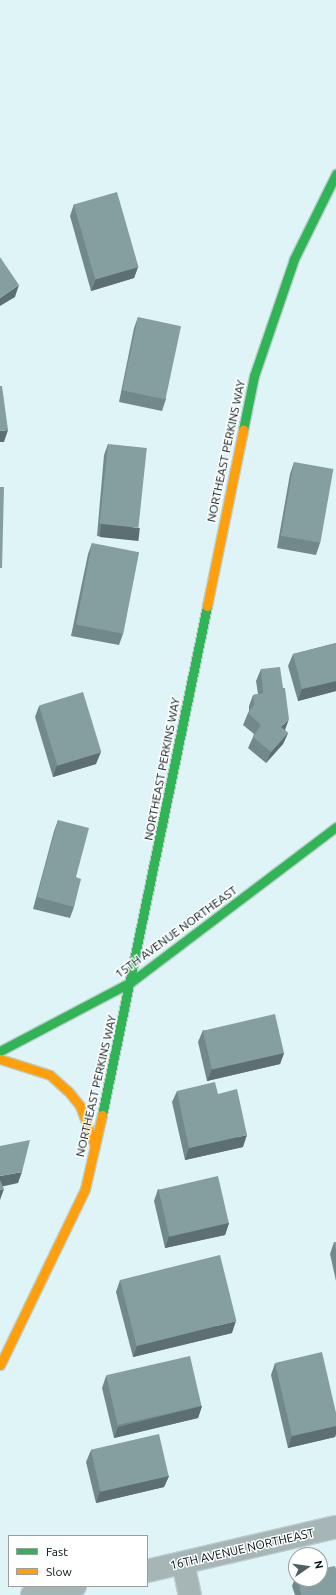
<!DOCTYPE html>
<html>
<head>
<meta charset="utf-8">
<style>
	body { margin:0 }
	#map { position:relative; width:336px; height:1595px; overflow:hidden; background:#dff4f6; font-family:Ubuntu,sans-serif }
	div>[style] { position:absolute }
	.roads { filter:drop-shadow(1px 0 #bdced0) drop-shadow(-1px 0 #bdced0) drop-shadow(0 1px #bdced0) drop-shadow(0 -1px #bdced0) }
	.street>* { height:22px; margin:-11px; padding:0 11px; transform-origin:11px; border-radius:11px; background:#a6b6b7 }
	.fast>* { height:9px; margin:-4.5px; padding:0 4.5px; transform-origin:4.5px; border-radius:4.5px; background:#30b455 }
	.slow>* { height:9px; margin:-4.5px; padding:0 4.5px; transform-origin:4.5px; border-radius:4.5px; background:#ff9f0a }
	.wall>* { inset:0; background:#72898a }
	.shaded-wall>* { inset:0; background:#5d6f71; transform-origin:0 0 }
	.building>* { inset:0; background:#859fa1; transform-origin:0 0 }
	span { translate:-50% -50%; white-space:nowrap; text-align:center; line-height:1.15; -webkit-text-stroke:3px #fff; paint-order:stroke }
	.street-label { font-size:12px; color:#011012 }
	.legend { position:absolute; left:8px; top:1535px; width:140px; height:52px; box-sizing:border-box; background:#fff; border:1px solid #999fa0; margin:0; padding:5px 7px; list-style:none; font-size:12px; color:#011012 }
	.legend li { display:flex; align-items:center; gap:8px; height:20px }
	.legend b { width:20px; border:1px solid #999fa0 }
	.north { position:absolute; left:288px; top:1547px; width:40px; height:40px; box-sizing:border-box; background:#fff; border:1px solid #999fa0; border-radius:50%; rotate:77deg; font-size:11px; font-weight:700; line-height:16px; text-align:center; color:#011012 }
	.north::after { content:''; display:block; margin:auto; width:14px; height:18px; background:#4f6062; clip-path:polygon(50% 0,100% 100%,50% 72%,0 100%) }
</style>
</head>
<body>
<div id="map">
	<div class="roads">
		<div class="street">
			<div style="left:183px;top:1563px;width:33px;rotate:78deg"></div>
			<div style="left:147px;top:1571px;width:194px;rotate:-13.1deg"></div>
			<div style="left:32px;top:1595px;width:44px;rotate:-11.8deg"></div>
		</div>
		<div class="fast">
			<div style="left:243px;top:430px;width:55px;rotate:-78.5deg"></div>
			<div style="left:254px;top:376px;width:124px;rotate:-71.1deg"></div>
			<div style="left:294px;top:259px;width:95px;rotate:-63.7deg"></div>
			<div style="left:0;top:1051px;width:148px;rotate:-27.8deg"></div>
			<div style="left:131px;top:982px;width:257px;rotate:-37.1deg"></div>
			<div style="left:102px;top:1115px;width:520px;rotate:-78.34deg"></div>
		</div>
		<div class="slow">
			<div style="left:207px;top:606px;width:180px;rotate:-78.4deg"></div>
			<div style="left:0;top:1059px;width:52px;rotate:17.7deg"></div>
			<div style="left:50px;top:1075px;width:24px;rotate:42deg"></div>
			<div style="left:68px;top:1091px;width:19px;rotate:51deg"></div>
			<div style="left:80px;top:1106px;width:43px;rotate:69.4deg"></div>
			<div style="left:0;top:1365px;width:195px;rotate:-64.2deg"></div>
			<div style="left:85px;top:1189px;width:76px;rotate:-77.1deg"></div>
		</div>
	</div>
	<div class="wall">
		<div style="clip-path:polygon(74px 204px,138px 267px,134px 278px,91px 291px,70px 216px)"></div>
		<div style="clip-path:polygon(138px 317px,166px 399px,162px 411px,119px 402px,134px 328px)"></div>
		<div style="clip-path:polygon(108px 444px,136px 540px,97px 536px,104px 455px)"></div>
		<div style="clip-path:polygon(294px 462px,320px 543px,316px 555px,277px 548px,290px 474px)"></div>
		<div style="clip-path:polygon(92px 543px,123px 634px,119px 645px,71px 636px,88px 554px)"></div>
		<div style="clip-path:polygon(336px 643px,336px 691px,298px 701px,288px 666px,293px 654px)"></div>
		<div style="clip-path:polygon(261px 669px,285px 730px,288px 733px,283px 744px,266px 763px,248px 748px,253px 737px,254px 734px,243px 725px,248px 713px,249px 711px,249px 706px,253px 695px,258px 694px,256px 681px)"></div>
		<div style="clip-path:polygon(39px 706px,96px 764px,53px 777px,35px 717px)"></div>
		<div style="clip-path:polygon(58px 820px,76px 877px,74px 907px,70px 918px,33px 909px,54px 831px)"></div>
		<div style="clip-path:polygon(203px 1030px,284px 1053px,280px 1064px,207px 1081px,198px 1042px)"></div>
		<div style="clip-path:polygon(177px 1091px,218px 1094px,243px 1147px,185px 1160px,172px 1102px)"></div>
		<div style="clip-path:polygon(158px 1189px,229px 1223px,225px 1235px,165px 1248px,154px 1201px)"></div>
		<div style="clip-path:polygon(334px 1242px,336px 1242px,336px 1281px,330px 1254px)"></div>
		<div style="clip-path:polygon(120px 1280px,232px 1333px,133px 1357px,116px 1292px)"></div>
		<div style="clip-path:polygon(275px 1363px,336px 1413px,336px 1434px,335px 1437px,288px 1448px,271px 1375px)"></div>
		<div style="clip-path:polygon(106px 1376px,202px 1406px,198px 1418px,114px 1438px,102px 1388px)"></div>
		<div style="clip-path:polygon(91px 1450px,169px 1476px,164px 1487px,96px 1503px,86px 1462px)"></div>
		<div style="clip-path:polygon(296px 1576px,296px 1579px,320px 1579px,336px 1595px,295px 1595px,292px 1586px)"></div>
	</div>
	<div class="shaded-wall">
		<div style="clip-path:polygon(138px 267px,134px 278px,91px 291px,96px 279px)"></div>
		<div style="clip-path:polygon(19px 285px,15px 297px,0 306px,0 298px)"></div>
		<div style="clip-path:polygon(8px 430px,4px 442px,0 442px,0 431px)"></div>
		<div style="left:101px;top:524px;width:39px;height:13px;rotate:6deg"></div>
		<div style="clip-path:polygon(336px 681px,336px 691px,298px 701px,302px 689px)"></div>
		<div style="clip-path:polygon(289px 719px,285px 730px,281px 727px)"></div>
		<div style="clip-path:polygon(288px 733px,283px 744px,266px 763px,271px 752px)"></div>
		<div style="clip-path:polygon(101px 752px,96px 764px,53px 777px,57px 765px)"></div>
		<div style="clip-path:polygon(284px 1053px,280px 1064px,207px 1081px,212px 1069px)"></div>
		<div style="clip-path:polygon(247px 1135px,243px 1147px,185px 1160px,189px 1148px)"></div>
		<div style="clip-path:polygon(22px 1172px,18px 1183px,0 1187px,0 1176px)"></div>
		<div style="clip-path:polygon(4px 1189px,0 1200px,0 1190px)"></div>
		<div style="clip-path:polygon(229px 1223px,225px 1235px,165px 1248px,169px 1237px)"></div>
		<div style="clip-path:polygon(236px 1321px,232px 1333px,133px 1357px,137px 1346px)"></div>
		<div style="clip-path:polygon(202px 1406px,198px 1418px,114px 1438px,118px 1427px)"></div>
		<div style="clip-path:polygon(336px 1426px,336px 1434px,335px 1437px,288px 1448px,292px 1436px)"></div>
		<div style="clip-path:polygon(169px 1476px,164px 1487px,96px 1503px,100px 1491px)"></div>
	</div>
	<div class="building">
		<div style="left:117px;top:192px;width:78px;height:45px;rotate:74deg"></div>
		<div style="clip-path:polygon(0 257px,19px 285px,0 298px)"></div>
		<div style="left:138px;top:317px;width:44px;height:75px;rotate:12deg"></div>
		<div style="clip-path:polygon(0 386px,2px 386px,8px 430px,0 431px)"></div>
		<div style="left:108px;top:444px;width:39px;height:80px;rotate:6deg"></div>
		<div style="left:294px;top:462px;width:40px;height:75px;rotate:10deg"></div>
		<div style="clip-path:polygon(0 487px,4px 487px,2px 568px,0 568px)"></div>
		<div style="left:92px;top:543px;width:48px;height:83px;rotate:11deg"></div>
		<div style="clip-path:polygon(336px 643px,336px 681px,302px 689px,293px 654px)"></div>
		<div style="clip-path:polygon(280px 667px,283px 688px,285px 688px,289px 719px,281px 727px,288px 733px,271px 752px,253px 737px,261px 725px,248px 713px,254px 705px,253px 695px,263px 693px,261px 669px)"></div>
		<div style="left:83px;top:692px;width:63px;height:46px;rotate:73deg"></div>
		<div style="clip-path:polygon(58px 820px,89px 828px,76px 877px,81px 879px,74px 907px,37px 897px)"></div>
		<div style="left:275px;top:1014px;width:40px;height:74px;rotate:77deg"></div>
		<div style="clip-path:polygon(215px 1082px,218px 1094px,237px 1089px,247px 1135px,189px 1148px,177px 1091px)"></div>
		<div style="clip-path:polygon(30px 1140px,22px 1172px,0 1176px,0 1146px)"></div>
		<div style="left:218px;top:1176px;width:48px;height:61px;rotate:77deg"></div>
		<div style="clip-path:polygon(0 1180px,4px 1189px,0 1190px)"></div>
		<div style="clip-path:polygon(334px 1242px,336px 1242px,336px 1250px)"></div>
		<div style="left:220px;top:1255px;width:68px;height:103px;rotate:76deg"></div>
		<div style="clip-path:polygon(322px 1352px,336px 1413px,336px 1426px,292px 1436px,275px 1363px)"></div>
		<div style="left:190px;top:1356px;width:51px;height:86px;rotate:77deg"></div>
		<div style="left:159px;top:1434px;width:43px;height:70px;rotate:77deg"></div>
		<div style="clip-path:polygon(335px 1566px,336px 1569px,336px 1595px,301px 1595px,298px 1579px,320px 1579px,320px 1569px)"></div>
	</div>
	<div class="street-label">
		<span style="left:226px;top:451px;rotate:-78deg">NORTHEAST PERKINS WAY</span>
		<span style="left:162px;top:769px;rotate:-79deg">NORTHEAST PERKINS WAY</span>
		<span style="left:176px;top:932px;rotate:-36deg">15TH AVENUE NORTHEAST</span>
		<span style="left:96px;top:1086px;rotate:-77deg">NORTHEAST PERKINS WAY</span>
		<span style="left:242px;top:1549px;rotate:-13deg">16TH AVENUE NORTHEAST</span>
	</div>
	<ul class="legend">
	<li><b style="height:5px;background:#30b455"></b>Fast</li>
	<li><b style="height:5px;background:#ff9f0a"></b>Slow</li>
	</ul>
	<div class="north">N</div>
</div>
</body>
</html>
